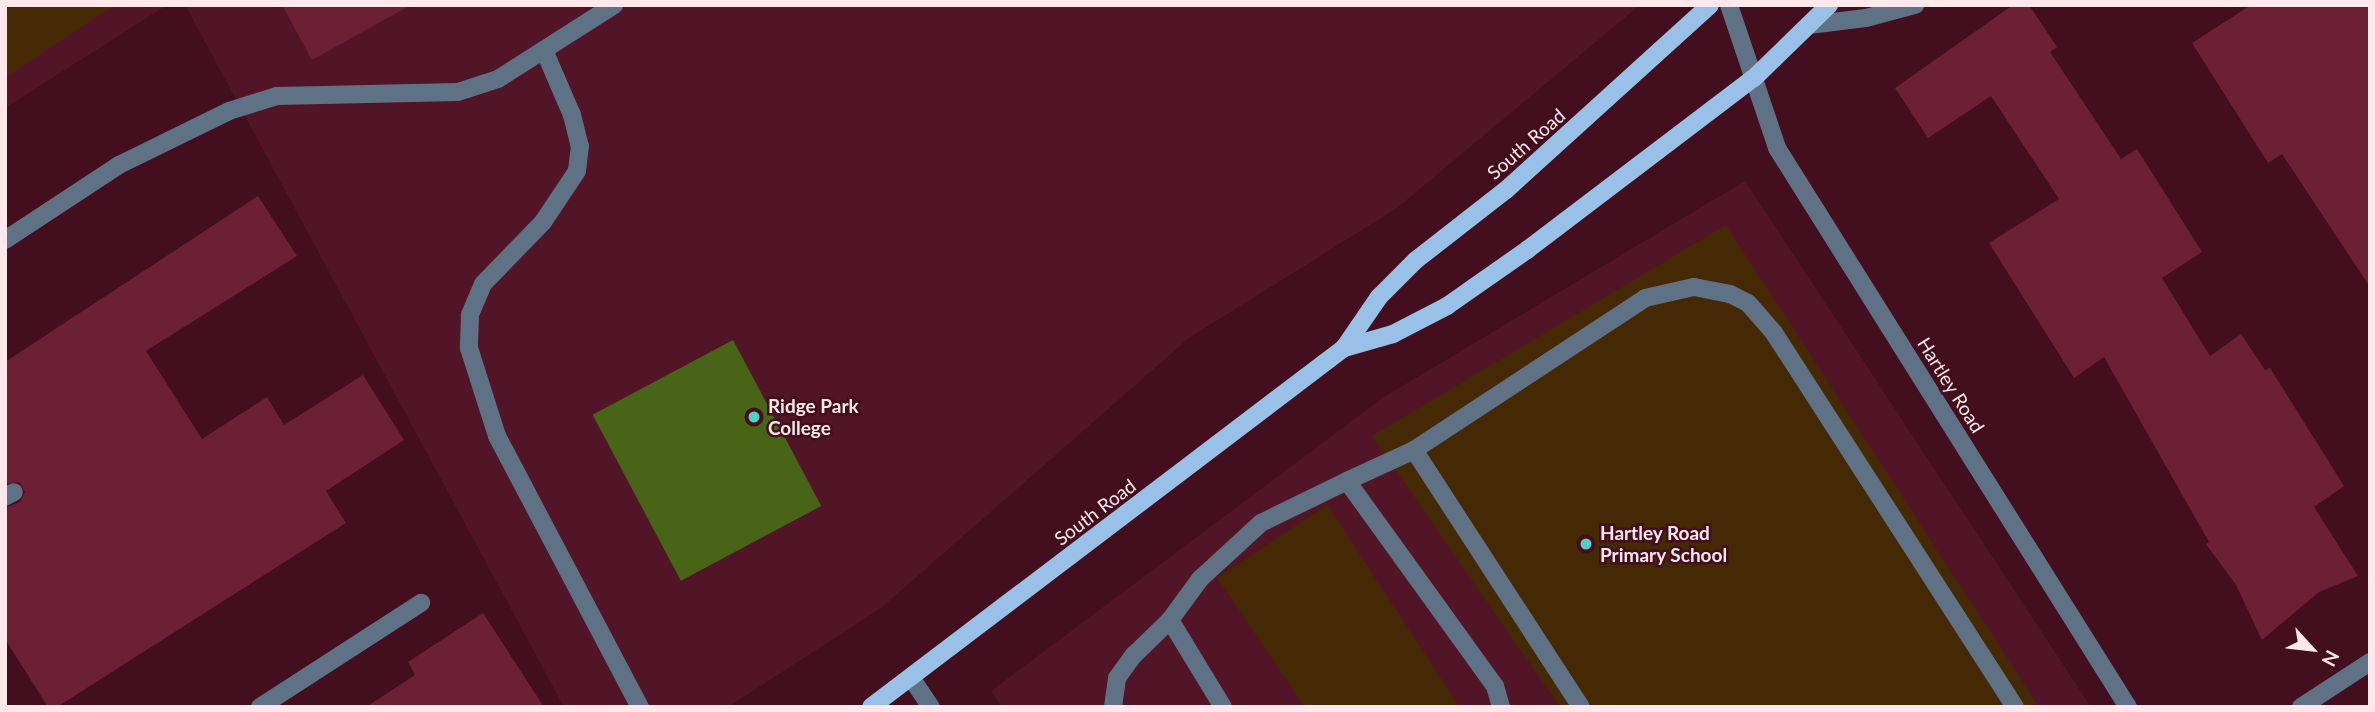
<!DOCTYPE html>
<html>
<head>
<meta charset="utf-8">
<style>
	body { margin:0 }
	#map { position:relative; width:2375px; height:712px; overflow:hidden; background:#430e1d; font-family:Lato,sans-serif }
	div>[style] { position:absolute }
	.built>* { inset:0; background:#521527 }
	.green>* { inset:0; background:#452905 }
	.water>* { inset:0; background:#486517; transform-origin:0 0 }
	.building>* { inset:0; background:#6c2034 }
	.minor>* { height:18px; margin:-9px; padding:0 9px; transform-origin:9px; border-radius:9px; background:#5f7285 }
	.major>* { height:18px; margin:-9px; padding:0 9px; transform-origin:9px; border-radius:9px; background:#99c1e7 }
	.dots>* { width:19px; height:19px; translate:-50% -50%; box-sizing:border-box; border:4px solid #430e1d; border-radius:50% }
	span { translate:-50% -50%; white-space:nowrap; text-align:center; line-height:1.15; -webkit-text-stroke:5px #430e1d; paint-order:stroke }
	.street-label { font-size:19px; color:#fee8eb }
	.poi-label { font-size:19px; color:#fee8eb; font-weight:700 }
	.left { translate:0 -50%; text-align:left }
	.frame { position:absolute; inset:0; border:7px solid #fee8eb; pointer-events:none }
	.north { position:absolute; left:2277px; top:614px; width:70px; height:70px; -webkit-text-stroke:5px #430e1d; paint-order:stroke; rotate:117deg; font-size:19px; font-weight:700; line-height:28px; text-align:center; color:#fee8eb }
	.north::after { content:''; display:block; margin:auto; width:24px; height:32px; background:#fee8eb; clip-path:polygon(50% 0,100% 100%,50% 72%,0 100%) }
</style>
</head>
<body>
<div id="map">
	<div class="built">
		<div style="clip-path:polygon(5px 5px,167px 5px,5px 108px)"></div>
		<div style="clip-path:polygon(185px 5px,1640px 5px,1397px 208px,1189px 338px,881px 608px,728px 707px,564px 707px)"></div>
		<div style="clip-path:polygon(1745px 181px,2091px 707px,1001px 707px,991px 691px,1384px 397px)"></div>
	</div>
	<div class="green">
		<div style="clip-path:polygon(5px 5px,114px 5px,5px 78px)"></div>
		<div style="clip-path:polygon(1726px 225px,2039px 707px,1560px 707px,1372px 436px)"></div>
		<div style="clip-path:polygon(1327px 505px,1460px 707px,1305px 707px,1217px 578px)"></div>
	</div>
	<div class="water">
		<div style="left:733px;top:340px;width:188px;height:159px;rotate:62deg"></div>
	</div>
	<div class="building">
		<div style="clip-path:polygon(282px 5px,411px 5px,312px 60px)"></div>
		<div style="clip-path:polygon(2013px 5px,2029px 5px,2057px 47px,2050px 52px,2121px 159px,2137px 149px,2202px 252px,2162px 278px,2210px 356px,2241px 334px,2265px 370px,2270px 368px,2344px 486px,2314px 507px,2358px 576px,2319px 592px,2262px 640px,2236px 585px,2206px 544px,2209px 542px,2104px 357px,2074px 378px,1989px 243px,2059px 199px,1991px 96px,1928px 138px,1895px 88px)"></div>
		<div style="clip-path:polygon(2251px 5px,2370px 5px,2370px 287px,2282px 154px,2268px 163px,2192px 43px)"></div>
		<div style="clip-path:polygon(258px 196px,297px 256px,146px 351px,202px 439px,267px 397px,284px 425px,363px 375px,404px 440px,326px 491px,346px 523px,57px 707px,48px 707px,5px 639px,5px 508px,20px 502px,25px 492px,19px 482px,5px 484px,5px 362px)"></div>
		<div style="clip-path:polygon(483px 613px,544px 707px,366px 707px,415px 675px,408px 662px)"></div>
	</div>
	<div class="minor">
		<div style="left:1729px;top:5px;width:151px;rotate:71.4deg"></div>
		<div style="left:1777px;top:148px;width:660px;rotate:57.88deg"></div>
		<div style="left:1809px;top:25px;width:57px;rotate:-7deg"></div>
		<div style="left:1866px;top:18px;width:51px;rotate:-14.9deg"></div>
		<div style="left:544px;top:50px;width:71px;rotate:66.7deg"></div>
		<div style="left:572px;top:115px;width:32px;rotate:76deg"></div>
		<div style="left:580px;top:146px;width:25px;rotate:97deg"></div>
		<div style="left:577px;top:171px;width:61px;rotate:123.7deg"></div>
		<div style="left:543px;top:222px;width:86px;rotate:134.1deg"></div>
		<div style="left:483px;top:284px;width:34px;rotate:113deg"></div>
		<div style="left:470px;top:315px;width:33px;rotate:92deg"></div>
		<div style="left:469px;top:348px;width:92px;rotate:72.3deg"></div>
		<div style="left:497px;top:436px;width:306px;rotate:62.2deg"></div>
		<div style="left:5px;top:240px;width:136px;rotate:-33.3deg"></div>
		<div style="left:119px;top:165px;width:123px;rotate:-26.1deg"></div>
		<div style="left:229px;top:111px;width:50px;rotate:-17.4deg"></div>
		<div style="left:277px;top:96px;width:181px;rotate:-1.3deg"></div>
		<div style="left:458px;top:92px;width:42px;rotate:-18deg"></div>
		<div style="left:498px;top:79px;width:138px;rotate:-32.5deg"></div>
		<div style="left:1414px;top:450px;width:306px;rotate:57deg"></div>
		<div style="left:1347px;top:481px;width:74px;rotate:-24.8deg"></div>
		<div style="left:1414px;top:450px;width:277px;rotate:-33.3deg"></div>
		<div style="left:1645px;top:298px;width:50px;rotate:-12.7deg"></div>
		<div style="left:1694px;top:287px;width:37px;rotate:11deg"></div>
		<div style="left:1730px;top:294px;width:20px;rotate:27deg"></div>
		<div style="left:1748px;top:303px;width:40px;rotate:49deg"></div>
		<div style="left:1774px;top:333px;width:445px;rotate:57.2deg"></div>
		<div style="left:5px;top:497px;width:10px;rotate:-29deg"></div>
		<div style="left:1170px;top:620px;width:102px;rotate:58.7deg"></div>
		<div style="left:912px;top:679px;width:34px;rotate:56deg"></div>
		<div style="left:260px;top:707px;width:192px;rotate:-32.9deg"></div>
		<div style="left:1113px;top:707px;width:29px;rotate:-82deg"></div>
		<div style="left:1117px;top:678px;width:29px;rotate:-54deg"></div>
		<div style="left:1134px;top:655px;width:50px;rotate:-44.2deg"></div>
		<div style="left:1170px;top:620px;width:51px;rotate:-53.8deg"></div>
		<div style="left:1200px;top:579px;width:83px;rotate:-42.6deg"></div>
		<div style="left:1261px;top:523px;width:96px;rotate:-26deg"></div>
		<div style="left:1347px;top:481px;width:253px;rotate:54.2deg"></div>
		<div style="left:1495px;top:686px;width:22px;rotate:74deg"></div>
		<div style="left:2301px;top:707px;width:82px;rotate:-33.1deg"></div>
	</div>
	<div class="major">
		<div style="left:1344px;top:348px;width:51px;rotate:-15.9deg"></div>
		<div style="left:1393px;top:334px;width:61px;rotate:-27.4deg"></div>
		<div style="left:1447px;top:306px;width:98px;rotate:-35deg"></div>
		<div style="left:1527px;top:250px;width:285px;rotate:-37.2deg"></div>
		<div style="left:1754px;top:78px;width:105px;rotate:-44.2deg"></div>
		<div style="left:871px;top:707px;width:594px;rotate:-37.2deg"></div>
		<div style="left:1344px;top:348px;width:62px;rotate:-55.5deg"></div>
		<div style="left:1379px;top:297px;width:52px;rotate:-45deg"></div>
		<div style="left:1416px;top:260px;width:114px;rotate:-37.9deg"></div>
		<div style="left:1506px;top:190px;width:275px;rotate:-42.2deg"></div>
	</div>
	<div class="dots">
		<div style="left:754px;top:417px;background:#56cec4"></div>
		<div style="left:1586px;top:544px;background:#56cec4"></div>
	</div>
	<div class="street-label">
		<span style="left:1526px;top:144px;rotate:-41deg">South Road</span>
		<span style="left:1951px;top:385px;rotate:58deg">Hartley Road</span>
		<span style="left:1095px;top:512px;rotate:-37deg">South Road</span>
	</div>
	<div class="poi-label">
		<span class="left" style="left:768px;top:417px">Ridge Park<br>College</span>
		<span class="left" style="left:1600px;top:544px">Hartley Road<br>Primary School</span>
	</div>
	<div class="frame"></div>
	<div class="north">N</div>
</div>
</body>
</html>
